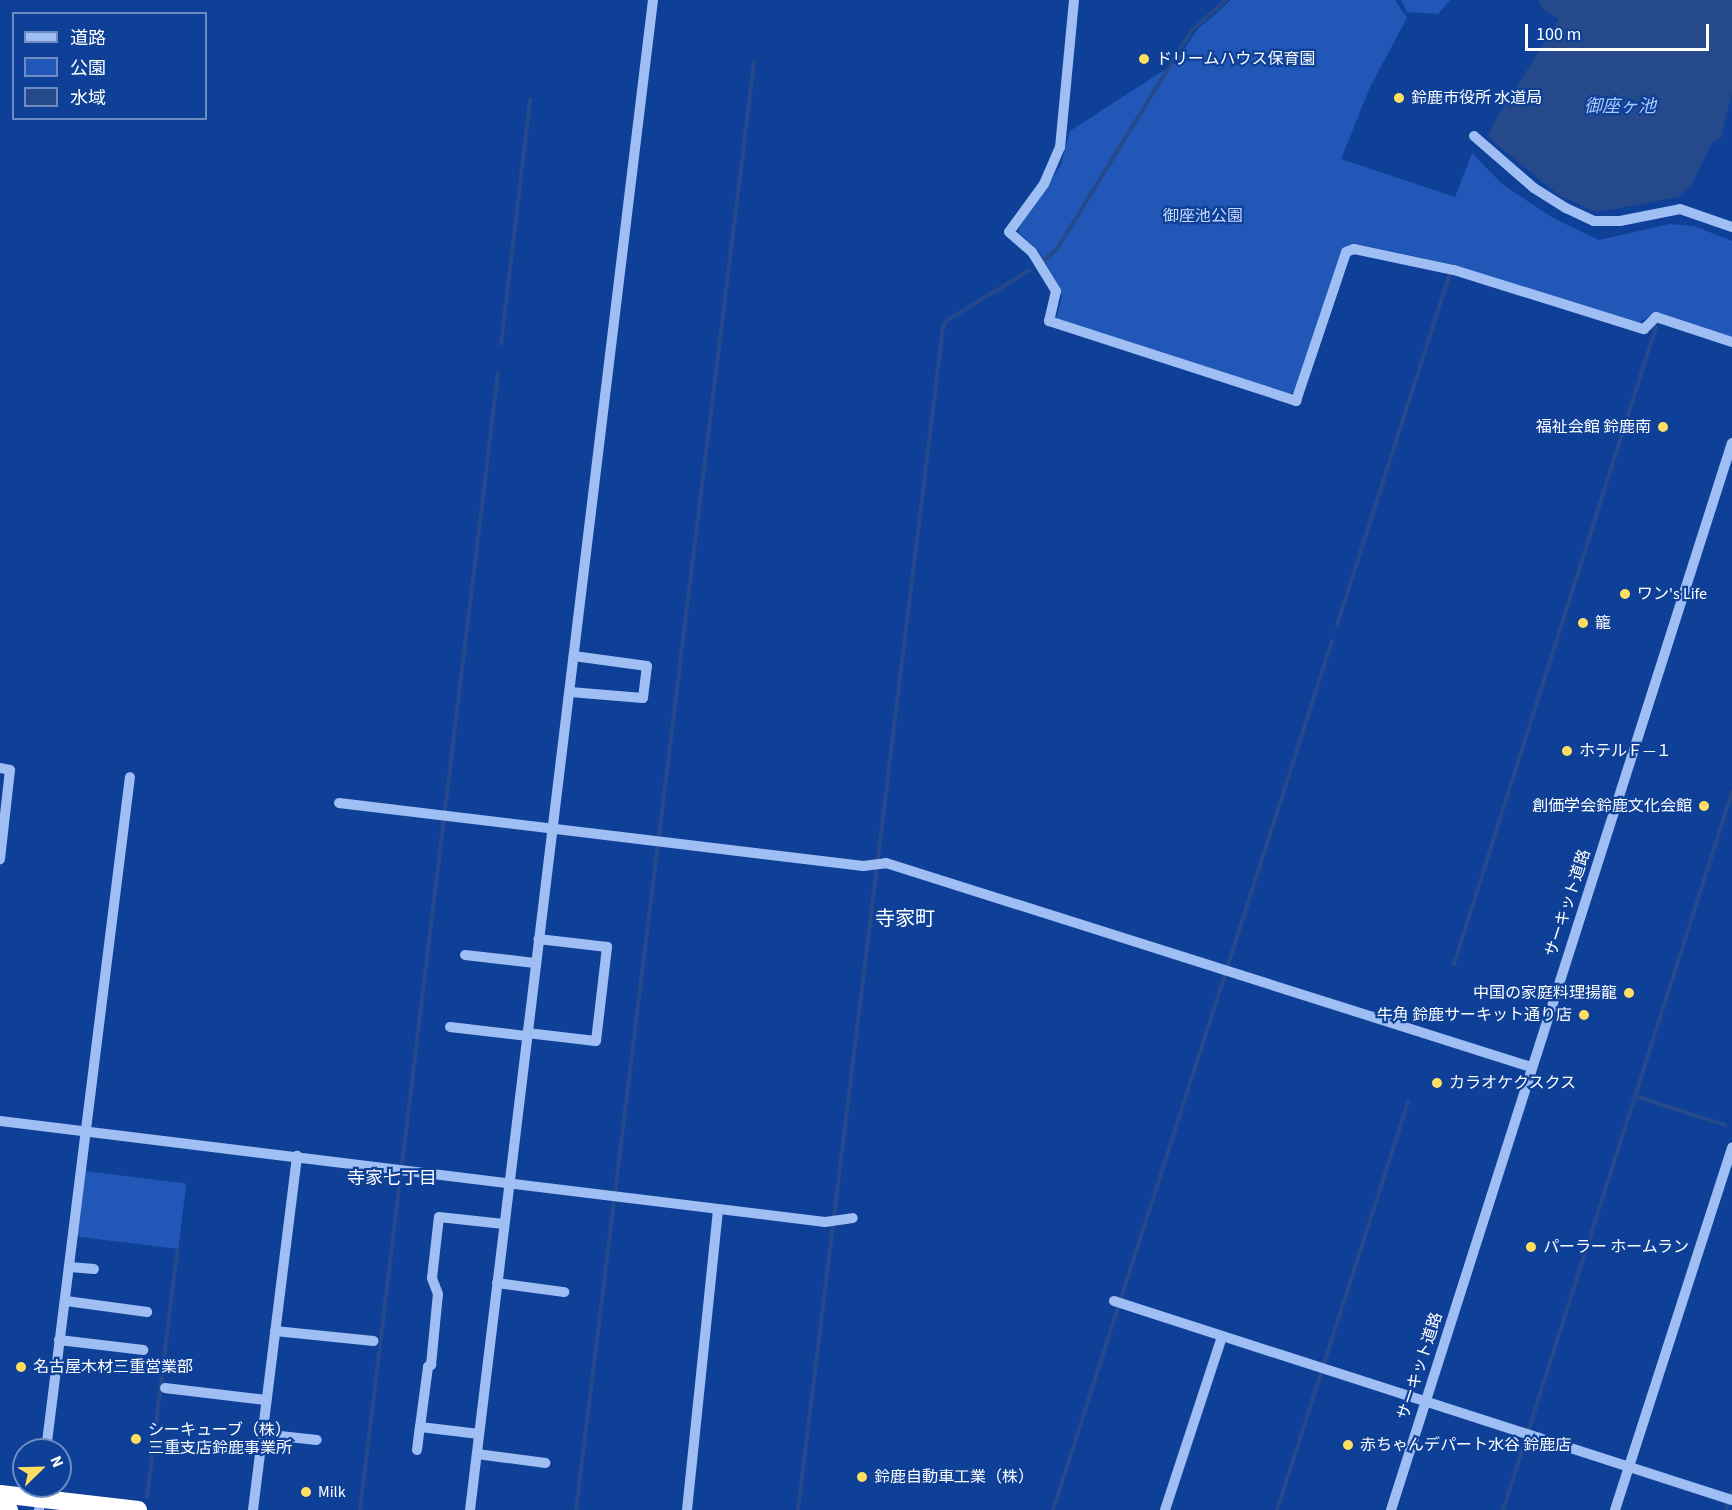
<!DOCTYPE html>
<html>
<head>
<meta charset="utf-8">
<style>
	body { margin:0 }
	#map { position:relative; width:1732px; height:1510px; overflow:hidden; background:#0f4097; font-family:"Source Sans 3","Noto Sans JP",sans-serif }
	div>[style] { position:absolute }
	.green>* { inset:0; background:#2158b7; transform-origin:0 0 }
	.water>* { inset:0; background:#26498b }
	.stream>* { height:4px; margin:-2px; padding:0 2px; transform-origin:2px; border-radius:2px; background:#26498b }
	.river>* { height:22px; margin:-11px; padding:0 11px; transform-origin:11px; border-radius:11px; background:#26498b }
	.minor>* { height:10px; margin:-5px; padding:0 5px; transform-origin:5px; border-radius:5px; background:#9ebef4 }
	.highway>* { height:18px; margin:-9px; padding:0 9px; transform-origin:9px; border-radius:9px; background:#fff }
	.dots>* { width:16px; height:16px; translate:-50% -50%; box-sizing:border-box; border:3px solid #0f4097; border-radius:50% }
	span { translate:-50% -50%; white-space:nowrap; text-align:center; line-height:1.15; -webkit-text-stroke:4.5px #0f4097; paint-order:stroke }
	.poi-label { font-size:16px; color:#fff }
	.left { translate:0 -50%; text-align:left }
	.right { translate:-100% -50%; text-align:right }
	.park-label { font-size:16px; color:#c7dbfe }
	.street-label { font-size:16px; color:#fff }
	.water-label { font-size:18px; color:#abc9fb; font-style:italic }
	.neighbourhood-label { font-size:18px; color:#fff }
	.quarter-label { font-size:20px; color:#fff }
	.legend { position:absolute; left:12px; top:12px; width:195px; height:108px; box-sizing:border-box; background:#0f4097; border:2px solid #6f8cc1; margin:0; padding:8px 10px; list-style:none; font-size:18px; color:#fff }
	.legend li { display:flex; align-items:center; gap:12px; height:30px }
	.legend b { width:30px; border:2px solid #6f8cc1 }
	.north { position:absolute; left:12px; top:1438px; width:60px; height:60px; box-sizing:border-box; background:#0f4097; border:2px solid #6f8cc1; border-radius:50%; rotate:67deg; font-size:16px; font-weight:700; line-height:24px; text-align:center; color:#fff }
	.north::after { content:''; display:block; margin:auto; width:21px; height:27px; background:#ffde62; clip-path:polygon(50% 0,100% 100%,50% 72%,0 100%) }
	.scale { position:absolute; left:1525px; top:24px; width:184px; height:27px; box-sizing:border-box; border:3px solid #fff; border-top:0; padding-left:8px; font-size:18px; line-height:21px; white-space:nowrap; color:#fff; -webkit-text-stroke:4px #0f4097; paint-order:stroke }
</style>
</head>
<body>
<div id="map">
	<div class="green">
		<div style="clip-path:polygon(1231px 0,1395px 0,1407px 18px,1370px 87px,1341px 159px,1455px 197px,1472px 153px,1502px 184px,1553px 218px,1599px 240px,1670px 224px,1694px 226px,1732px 241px,1732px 338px,1656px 312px,1639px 323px,1454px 265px,1354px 243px,1344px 248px,1297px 391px,1288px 395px,1056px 320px,1062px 296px,1059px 286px,1038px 250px,1019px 233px,1019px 228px,1061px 165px,1070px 131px,1175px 63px,1197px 30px)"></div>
		<div style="clip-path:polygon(1401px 0,1450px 0,1438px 14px,1407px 12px)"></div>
		<div style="left:85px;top:1171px;width:102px;height:66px;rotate:7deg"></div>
	</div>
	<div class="water">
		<div style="clip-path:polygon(1571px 0,1732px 0,1732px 93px,1721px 138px,1712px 143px,1692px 184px,1679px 197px,1597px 212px,1560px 196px,1488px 137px,1493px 124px)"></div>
	</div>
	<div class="stream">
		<div style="left:1044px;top:260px;width:17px;rotate:-40deg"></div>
		<div style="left:1057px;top:249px;width:256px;rotate:-58.4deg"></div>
		<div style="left:1191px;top:31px;width:47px;rotate:-41.5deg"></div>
		<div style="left:501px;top:344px;width:246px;rotate:-83.2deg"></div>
		<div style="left:1337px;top:625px;width:369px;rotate:-72.2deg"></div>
		<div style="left:1454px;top:964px;width:668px;rotate:-72.41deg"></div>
		<div style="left:1635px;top:1096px;width:95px;rotate:17.9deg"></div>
		<div style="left:147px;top:1497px;width:248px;rotate:-83deg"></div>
		<div style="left:360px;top:1510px;width:1145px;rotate:-83.08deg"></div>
		<div style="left:576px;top:1510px;width:1459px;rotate:-82.99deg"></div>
		<div style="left:798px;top:1510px;width:1192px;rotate:-83.01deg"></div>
		<div style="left:943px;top:327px;width:7px;rotate:-63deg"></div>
		<div style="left:946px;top:321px;width:98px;rotate:-31.3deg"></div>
		<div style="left:1053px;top:1510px;width:913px;rotate:-72.2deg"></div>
		<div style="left:1277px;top:1510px;width:428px;rotate:-72.2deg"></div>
		<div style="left:1503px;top:1510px;width:754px;rotate:-72.31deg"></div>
		<div style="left:1726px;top:1510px;width:19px;rotate:-72deg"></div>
	</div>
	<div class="river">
		<div style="left:1550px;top:0;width:19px;rotate:36deg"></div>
	</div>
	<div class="minor">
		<div style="left:1074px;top:0;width:148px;rotate:95.4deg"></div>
		<div style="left:1060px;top:147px;width:40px;rotate:113.4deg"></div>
		<div style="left:1044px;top:184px;width:59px;rotate:126.1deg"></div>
		<div style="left:1009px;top:232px;width:30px;rotate:41deg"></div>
		<div style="left:1032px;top:252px;width:46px;rotate:58.4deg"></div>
		<div style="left:1056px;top:291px;width:31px;rotate:103deg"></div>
		<div style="left:1049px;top:321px;width:260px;rotate:17.9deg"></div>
		<div style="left:1296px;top:401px;width:157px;rotate:-71.4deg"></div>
		<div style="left:1346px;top:252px;width:9px;rotate:-21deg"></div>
		<div style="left:1354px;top:249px;width:102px;rotate:11.9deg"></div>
		<div style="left:1454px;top:270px;width:199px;rotate:17.3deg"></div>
		<div style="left:1644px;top:329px;width:17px;rotate:-45deg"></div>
		<div style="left:1656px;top:317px;width:80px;rotate:18.2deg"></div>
		<div style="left:1474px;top:136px;width:79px;rotate:40.9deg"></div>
		<div style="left:1534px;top:188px;width:38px;rotate:32deg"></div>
		<div style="left:1566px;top:208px;width:31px;rotate:25deg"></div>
		<div style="left:1594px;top:221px;width:26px"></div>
		<div style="left:1620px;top:221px;width:61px;rotate:-11.3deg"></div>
		<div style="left:1680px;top:209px;width:55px;rotate:19.1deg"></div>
		<div style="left:570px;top:692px;width:73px;rotate:4.7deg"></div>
		<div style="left:643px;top:698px;width:32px;rotate:-83deg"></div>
		<div style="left:647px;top:666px;width:74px;rotate:-172.2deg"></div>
		<div style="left:0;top:768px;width:10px;rotate:11deg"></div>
		<div style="left:10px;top:770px;width:90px;rotate:96.4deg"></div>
		<div style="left:339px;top:803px;width:528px;rotate:6.86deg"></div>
		<div style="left:863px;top:866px;width:23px;rotate:-7deg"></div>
		<div style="left:886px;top:863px;width:676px;rotate:17.55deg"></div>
		<div style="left:465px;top:955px;width:70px;rotate:6.5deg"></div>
		<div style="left:450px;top:1027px;width:78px;rotate:6.7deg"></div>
		<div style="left:527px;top:1033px;width:69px;rotate:6.6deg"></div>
		<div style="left:596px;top:1041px;width:95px;rotate:-83.3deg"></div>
		<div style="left:607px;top:947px;width:69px;rotate:-173.4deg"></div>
		<div style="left:0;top:1121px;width:831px;rotate:6.98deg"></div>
		<div style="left:825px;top:1222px;width:28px;rotate:-8deg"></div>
		<div style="left:70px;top:1267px;width:24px;rotate:5deg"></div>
		<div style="left:497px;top:1283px;width:68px;rotate:7.7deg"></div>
		<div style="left:66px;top:1301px;width:82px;rotate:7.7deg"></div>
		<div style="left:1114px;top:1301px;width:649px;rotate:17.85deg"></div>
		<div style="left:275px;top:1331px;width:99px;rotate:5.8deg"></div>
		<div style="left:59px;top:1340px;width:85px;rotate:6.8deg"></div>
		<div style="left:165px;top:1388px;width:102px;rotate:6.8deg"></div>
		<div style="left:262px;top:1434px;width:55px;rotate:6.2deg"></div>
		<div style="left:479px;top:1434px;width:59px;rotate:-173.2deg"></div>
		<div style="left:420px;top:1427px;width:61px;rotate:-82.4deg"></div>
		<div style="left:428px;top:1367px;width:4px;rotate:-34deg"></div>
		<div style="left:431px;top:1365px;width:71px;rotate:-84.4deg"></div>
		<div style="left:438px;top:1294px;width:17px;rotate:-111deg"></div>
		<div style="left:432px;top:1278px;width:61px;rotate:-83.5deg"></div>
		<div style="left:439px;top:1217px;width:65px;rotate:6.1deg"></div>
		<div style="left:46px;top:1450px;width:678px;rotate:-82.89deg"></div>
		<div style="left:417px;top:1450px;width:23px;rotate:-83deg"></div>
		<div style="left:477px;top:1454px;width:69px;rotate:7.5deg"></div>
		<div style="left:39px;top:1510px;width:24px;rotate:-85deg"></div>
		<div style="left:253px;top:1510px;width:357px;rotate:-82.9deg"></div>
		<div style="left:470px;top:1510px;width:1521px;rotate:-83.09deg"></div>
		<div style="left:687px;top:1510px;width:302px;rotate:-84.1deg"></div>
		<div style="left:1165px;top:1510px;width:182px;rotate:-71.8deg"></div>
		<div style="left:1391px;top:1510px;width:1120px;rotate:-72.28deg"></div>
		<div style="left:1615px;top:1510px;width:381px;rotate:-72.1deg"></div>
	</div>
	<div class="highway">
		<div style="left:0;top:1494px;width:139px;rotate:6.6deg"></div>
		<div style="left:0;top:1509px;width:9px;rotate:6deg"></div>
	</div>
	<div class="dots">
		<div style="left:1144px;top:59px;background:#ffde62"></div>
		<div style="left:1399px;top:98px;background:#ffde62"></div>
		<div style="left:1663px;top:427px;background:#ffde62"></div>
		<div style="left:1625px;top:594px;background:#ffde62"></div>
		<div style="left:1583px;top:623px;background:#ffde62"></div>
		<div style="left:1567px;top:751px;background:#ffde62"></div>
		<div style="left:1704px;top:806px;background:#ffde62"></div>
		<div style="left:1629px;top:993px;background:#ffde62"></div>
		<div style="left:1584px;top:1015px;background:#ffde62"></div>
		<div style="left:1437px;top:1083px;background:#ffde62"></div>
		<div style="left:1531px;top:1247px;background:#ffde62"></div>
		<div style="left:21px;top:1367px;background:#ffde62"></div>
		<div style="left:136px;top:1439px;background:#ffde62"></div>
		<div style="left:1348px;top:1445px;background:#ffde62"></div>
		<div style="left:862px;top:1477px;background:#ffde62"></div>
		<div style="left:306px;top:1492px;background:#ffde62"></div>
	</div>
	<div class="poi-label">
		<span class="left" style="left:1156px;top:59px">ドリームハウス保育園</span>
		<span class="left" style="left:1411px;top:98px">鈴鹿市役所 水道局</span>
		<span class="right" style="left:1651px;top:427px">福祉会館 鈴鹿南</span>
		<span class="left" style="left:1637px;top:594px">ワン's Life</span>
		<span class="left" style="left:1595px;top:623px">籠</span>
		<span class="left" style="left:1579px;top:751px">ホテルＦ―１</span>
		<span class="right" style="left:1692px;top:806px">創価学会鈴鹿文化会館</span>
		<span class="right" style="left:1617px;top:993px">中国の家庭料理揚龍</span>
		<span class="right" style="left:1572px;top:1015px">牛角 鈴鹿サーキット通り店</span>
		<span class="left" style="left:1449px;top:1083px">カラオケクスクス</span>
		<span class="left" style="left:1543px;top:1247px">パーラー ホームラン</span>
		<span class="left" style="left:33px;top:1367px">名古屋木材三重営業部</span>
		<span class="left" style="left:148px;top:1439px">シーキューブ（株）<br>三重支店鈴鹿事業所</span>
		<span class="left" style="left:1360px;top:1445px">赤ちゃんデパート水谷 鈴鹿店</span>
		<span class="left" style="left:874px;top:1477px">鈴鹿自動車工業（株）</span>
		<span class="left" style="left:318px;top:1492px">Milk</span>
	</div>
	<div class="park-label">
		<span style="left:1203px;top:216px">御座池公園</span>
	</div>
	<div class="street-label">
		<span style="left:1568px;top:903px;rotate:-72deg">サーキット道路</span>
		<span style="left:1420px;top:1366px;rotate:-72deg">サーキット道路</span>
	</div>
	<div class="water-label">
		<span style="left:1620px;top:107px">御座ヶ池</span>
	</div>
	<div class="neighbourhood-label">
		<span style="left:392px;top:1179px">寺家七丁目</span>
	</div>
	<div class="quarter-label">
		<span style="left:905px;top:919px">寺家町</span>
	</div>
	<ul class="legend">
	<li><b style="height:8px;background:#9ebef4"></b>道路</li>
	<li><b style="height:16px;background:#2158b7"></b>公園</li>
	<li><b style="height:16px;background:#26498b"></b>水域</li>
	</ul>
	<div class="north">N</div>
	<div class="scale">100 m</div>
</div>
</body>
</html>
